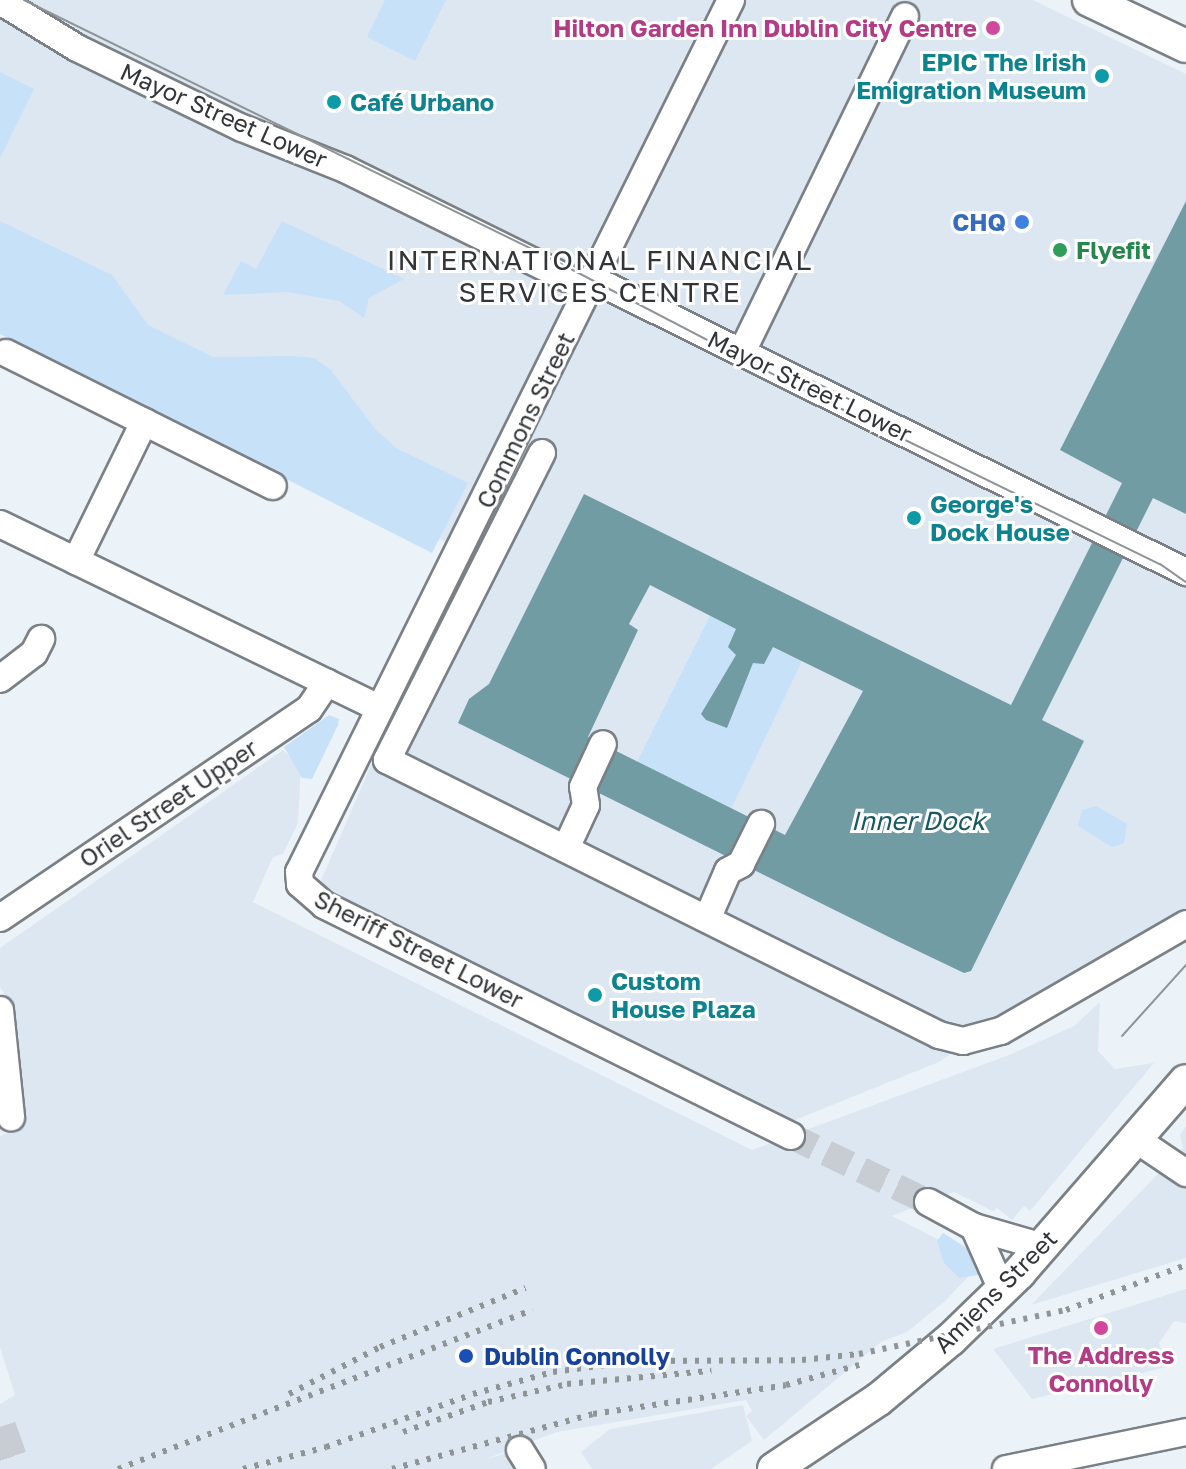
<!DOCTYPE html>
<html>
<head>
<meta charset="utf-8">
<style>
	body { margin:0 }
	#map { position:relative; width:1186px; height:1469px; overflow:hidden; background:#ecf3f8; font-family:"Golos Text",sans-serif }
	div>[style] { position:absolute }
	.built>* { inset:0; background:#dce7f2 }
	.green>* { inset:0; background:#c7e1f9 }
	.water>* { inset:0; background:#719ca3 }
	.minor-tunnel>* { height:26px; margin-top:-13px; transform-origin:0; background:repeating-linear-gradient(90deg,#c7cdd2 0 26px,transparent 0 39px) }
	.major-tunnel>* { height:32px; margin-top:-16px; transform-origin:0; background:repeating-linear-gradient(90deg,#c7cdd2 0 32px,transparent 0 48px) }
	.roads { filter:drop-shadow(2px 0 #7a8085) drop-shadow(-2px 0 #7a8085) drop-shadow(0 2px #7a8085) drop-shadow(0 -2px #7a8085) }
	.minor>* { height:26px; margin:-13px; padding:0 13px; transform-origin:13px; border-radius:13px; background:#fff }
	.major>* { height:32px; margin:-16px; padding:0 16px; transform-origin:16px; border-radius:16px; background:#fff }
	.tram>* { height:2px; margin:-1px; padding:0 1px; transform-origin:1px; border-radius:1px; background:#8f9497 }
	.rail>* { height:6px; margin-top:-3px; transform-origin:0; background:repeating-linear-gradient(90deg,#8f9497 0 4px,transparent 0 12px) }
	.dots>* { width:22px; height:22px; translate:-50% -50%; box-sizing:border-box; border:4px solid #fff; border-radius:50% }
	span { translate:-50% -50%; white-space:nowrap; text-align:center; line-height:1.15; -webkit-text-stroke:6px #fff; paint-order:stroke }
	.hotel-label { font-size:24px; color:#b23c85; font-weight:700 }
	.right { translate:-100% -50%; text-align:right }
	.culture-label { font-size:24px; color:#0d838f; font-weight:700 }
	.left { translate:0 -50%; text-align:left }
	.street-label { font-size:24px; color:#333638 }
	.shop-label { font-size:24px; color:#366cbe; font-weight:700 }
	.leisure-label { font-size:24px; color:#27864d; font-weight:700 }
	.transit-label { font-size:24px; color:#164399; font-weight:700 }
	.water-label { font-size:26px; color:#1b5962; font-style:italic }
	.quarter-label { font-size:28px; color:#333638; letter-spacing:2px }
</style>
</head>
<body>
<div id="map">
	<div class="built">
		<div style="clip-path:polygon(0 0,1033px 0,1186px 74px,1186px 915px,989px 1026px,939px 1062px,785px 1124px,319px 885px,458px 565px,449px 544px,0 322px)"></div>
		<div style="clip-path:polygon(283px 750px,301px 767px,298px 823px,283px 854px,273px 857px,253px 902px,752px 1150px,1009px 1055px,1074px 1026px,1100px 1002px,1098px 1051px,1115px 1069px,1154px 1063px,1030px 1211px,1024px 1206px,1012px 1220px,997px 1208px,993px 1211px,954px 1192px,892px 1216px,967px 1254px,975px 1270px,944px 1302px,907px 1332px,881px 1342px,764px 1440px,746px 1416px,752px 1411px,746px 1400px,557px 1432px,483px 1460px,511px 1452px,522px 1469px,0 1469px,0 1404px,15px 1395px,0 1347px,0 1136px,21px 1128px,13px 1006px,0 987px,0 948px)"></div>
		<div style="clip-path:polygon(1186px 1127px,1186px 1258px,1031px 1305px,1183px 1148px,1180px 1134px)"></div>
		<div style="clip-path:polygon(1186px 1289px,1186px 1323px,1174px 1321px,1159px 1343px,1167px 1367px,1032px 1399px,993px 1349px)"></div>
		<div style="clip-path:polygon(743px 1405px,752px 1441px,711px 1469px,592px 1469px,581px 1452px,610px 1429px)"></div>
	</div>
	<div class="green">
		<div style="clip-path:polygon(385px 0,446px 0,415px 61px,367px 37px)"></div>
		<div style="clip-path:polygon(0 72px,34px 89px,0 158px)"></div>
		<div style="clip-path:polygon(0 221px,112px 275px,148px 325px,213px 357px,293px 356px,314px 358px,331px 370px,375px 429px,396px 448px,468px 483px,432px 553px,0 334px)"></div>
		<div style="clip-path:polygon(282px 221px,404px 279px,369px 298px,364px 318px,339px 301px,288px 292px,223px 295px,241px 261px,256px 269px)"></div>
		<div style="clip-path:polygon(710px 616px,736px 629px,737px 655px,706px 720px,720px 726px,753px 663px,773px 647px,802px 661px,731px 809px,637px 762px)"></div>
		<div style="clip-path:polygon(329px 715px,339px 719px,338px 725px,312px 779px,302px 778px,284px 747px)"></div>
		<div style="clip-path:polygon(1096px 806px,1127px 824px,1124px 843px,1112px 847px,1078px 826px,1082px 810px)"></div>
		<div style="clip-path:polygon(943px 1233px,976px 1254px,983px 1264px,978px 1275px,959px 1278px,944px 1263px,937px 1241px)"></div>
	</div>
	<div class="water">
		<div style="clip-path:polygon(evenodd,1186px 201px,1186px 514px,1153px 498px,1042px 720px,1084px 741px,971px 971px,964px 973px,895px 940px,458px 723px,469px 699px,489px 684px,584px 494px,1011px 705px,1122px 483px,1060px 450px,1186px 201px,650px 585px,736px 629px,728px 647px,736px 655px,701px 714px,706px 720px,727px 728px,753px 663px,764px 664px,773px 647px,863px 691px,785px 835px,588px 737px,638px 630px,629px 624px,650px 585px)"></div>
	</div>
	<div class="minor-tunnel">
		<div style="left:791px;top:1136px;width:152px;rotate:25.7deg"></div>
	</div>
	<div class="major-tunnel">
		<div style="left:0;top:1427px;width:45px;rotate:70.3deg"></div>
	</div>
	<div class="roads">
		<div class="minor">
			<div style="left:731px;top:0;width:973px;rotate:116.35deg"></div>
			<div style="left:299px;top:872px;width:12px;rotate:85deg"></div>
			<div style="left:300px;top:884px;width:32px;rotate:41deg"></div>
			<div style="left:324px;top:905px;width:521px;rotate:26.32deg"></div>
			<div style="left:0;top:1px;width:90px;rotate:31.4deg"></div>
			<div style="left:77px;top:48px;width:183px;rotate:25.9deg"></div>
			<div style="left:242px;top:128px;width:111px;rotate:21.7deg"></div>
			<div style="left:345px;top:169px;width:254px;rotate:26.2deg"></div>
			<div style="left:573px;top:281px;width:36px;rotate:9deg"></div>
			<div style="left:609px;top:287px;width:644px;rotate:26.29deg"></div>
			<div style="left:742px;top:352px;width:373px;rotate:-64.1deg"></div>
			<div style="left:6px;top:353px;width:298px;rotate:26.5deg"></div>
			<div style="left:542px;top:453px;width:344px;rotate:116.8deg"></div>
			<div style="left:387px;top:760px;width:617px;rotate:26.48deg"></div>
			<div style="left:939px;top:1035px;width:25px;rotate:14deg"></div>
			<div style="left:963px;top:1041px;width:39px;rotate:-15deg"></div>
			<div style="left:1001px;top:1031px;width:214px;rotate:-30deg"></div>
			<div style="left:0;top:524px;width:421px;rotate:25.9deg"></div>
			<div style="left:76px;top:561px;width:155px;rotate:-63.9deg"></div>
			<div style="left:0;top:679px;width:43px;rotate:-37.4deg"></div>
			<div style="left:34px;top:653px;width:16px;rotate:-63deg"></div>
			<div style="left:567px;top:846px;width:45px;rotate:-65.1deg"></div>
			<div style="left:586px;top:805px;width:18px;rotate:-99deg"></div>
			<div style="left:583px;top:787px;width:47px;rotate:-65.1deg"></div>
			<div style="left:708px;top:917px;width:50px;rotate:-66.5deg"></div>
			<div style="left:728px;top:871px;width:15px;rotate:-28deg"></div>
			<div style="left:741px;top:864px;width:45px;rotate:-63.4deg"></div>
			<div style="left:0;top:918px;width:373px;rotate:-34.1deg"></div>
			<div style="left:309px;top:709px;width:32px;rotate:-56deg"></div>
			<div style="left:0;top:1010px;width:108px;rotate:84.1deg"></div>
			<div style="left:1137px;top:1140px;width:59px;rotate:34deg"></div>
			<div style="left:928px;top:1202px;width:52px;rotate:28.5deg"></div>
			<div style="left:974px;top:1227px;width:72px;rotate:16.2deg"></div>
			<div style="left:974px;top:1227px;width:69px;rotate:66deg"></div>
			<div style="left:520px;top:1450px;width:22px;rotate:58deg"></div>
			<div style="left:1006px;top:1469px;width:184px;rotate:-11.6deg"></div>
		</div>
		<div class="major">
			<div style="left:1089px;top:0;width:107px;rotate:25.4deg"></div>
			<div style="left:774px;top:1469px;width:126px;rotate:-33.7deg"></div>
			<div style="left:879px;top:1399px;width:94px;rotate:-39.8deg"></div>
			<div style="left:951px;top:1339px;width:95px;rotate:-44.1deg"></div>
			<div style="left:1019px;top:1273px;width:254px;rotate:-49deg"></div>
		</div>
	</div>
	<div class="tram">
		<div style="left:24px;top:0;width:577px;rotate:26.12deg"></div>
		<div style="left:542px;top:254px;width:308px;rotate:27.5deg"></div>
		<div style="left:815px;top:396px;width:384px;rotate:26deg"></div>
		<div style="left:1160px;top:564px;width:32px;rotate:35deg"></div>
		<div style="left:792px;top:371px;width:68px;rotate:26.2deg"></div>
		<div style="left:1122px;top:1036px;width:96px;rotate:-48deg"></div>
	</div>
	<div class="rail">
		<div style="left:289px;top:1394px;width:102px;rotate:-27.3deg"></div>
		<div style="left:380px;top:1347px;width:157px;rotate:-22.1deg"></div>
		<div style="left:403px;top:1432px;width:90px;rotate:-19.4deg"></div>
		<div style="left:488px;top:1402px;width:81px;rotate:-12.8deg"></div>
		<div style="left:567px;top:1384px;width:145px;rotate:-5.2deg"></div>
		<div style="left:118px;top:1469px;width:444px;rotate:-21deg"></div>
		<div style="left:243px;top:1469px;width:86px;rotate:-14.8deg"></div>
		<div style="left:326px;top:1447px;width:156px;rotate:-19.8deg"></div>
		<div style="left:473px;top:1394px;width:83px;rotate:-15.4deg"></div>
		<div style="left:553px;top:1372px;width:83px;rotate:-7.6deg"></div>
		<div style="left:635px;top:1361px;width:167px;rotate:-0.3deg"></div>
		<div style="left:802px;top:1360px;width:57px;rotate:-6deg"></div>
		<div style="left:859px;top:1354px;width:212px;rotate:-12deg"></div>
		<div style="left:1066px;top:1310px;width:128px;rotate:-20.6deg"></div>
		<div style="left:392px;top:1469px;width:208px;rotate:-15.3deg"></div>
		<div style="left:593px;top:1414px;width:195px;rotate:-8.5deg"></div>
		<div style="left:786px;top:1385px;width:76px;rotate:-15.3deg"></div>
	</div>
	<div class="dots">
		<div style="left:993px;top:28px;background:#d1479c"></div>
		<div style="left:1102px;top:76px;background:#0f9aa8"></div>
		<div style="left:334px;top:102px;background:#0f9aa8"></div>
		<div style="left:1022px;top:222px;background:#3f7fe0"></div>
		<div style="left:1060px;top:250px;background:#2e9e5b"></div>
		<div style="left:914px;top:518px;background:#0f9aa8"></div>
		<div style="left:595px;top:995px;background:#0f9aa8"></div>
		<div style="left:1101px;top:1328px;background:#d1479c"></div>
		<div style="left:466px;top:1356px;background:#1a4fb4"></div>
	</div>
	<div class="hotel-label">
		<span class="right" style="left:977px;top:28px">Hilton Garden Inn Dublin City Centre</span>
		<span style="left:1101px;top:1369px">The Address<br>Connolly</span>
	</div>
	<div class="culture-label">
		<span class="right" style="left:1086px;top:76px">EPIC The Irish<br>Emigration Museum</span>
		<span class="left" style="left:350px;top:102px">Café Urbano</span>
		<span class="left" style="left:930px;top:518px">George's<br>Dock House</span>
		<span class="left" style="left:611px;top:995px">Custom<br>House Plaza</span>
	</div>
	<div class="street-label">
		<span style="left:224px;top:115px;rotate:24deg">Mayor Street Lower</span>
		<span style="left:810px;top:386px;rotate:26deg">Mayor Street Lower</span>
		<span style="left:525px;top:420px;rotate:-64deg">Commons Street</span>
		<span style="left:168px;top:803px;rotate:-34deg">Oriel Street Upper</span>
		<span style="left:419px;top:949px;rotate:27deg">Sheriff Street Lower</span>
		<span style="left:995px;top:1291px;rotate:-45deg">Amiens Street</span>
	</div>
	<div class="shop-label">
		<span class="right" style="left:1006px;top:222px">CHQ</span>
	</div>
	<div class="leisure-label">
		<span class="left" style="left:1076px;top:250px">Flyefit</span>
	</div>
	<div class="transit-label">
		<span class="left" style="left:484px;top:1356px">Dublin Connolly</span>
	</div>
	<div class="water-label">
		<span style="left:918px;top:821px">Inner Dock</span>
	</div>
	<div class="quarter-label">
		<span style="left:600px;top:276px">INTERNATIONAL FINANCIAL<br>SERVICES CENTRE</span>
	</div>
</div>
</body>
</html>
